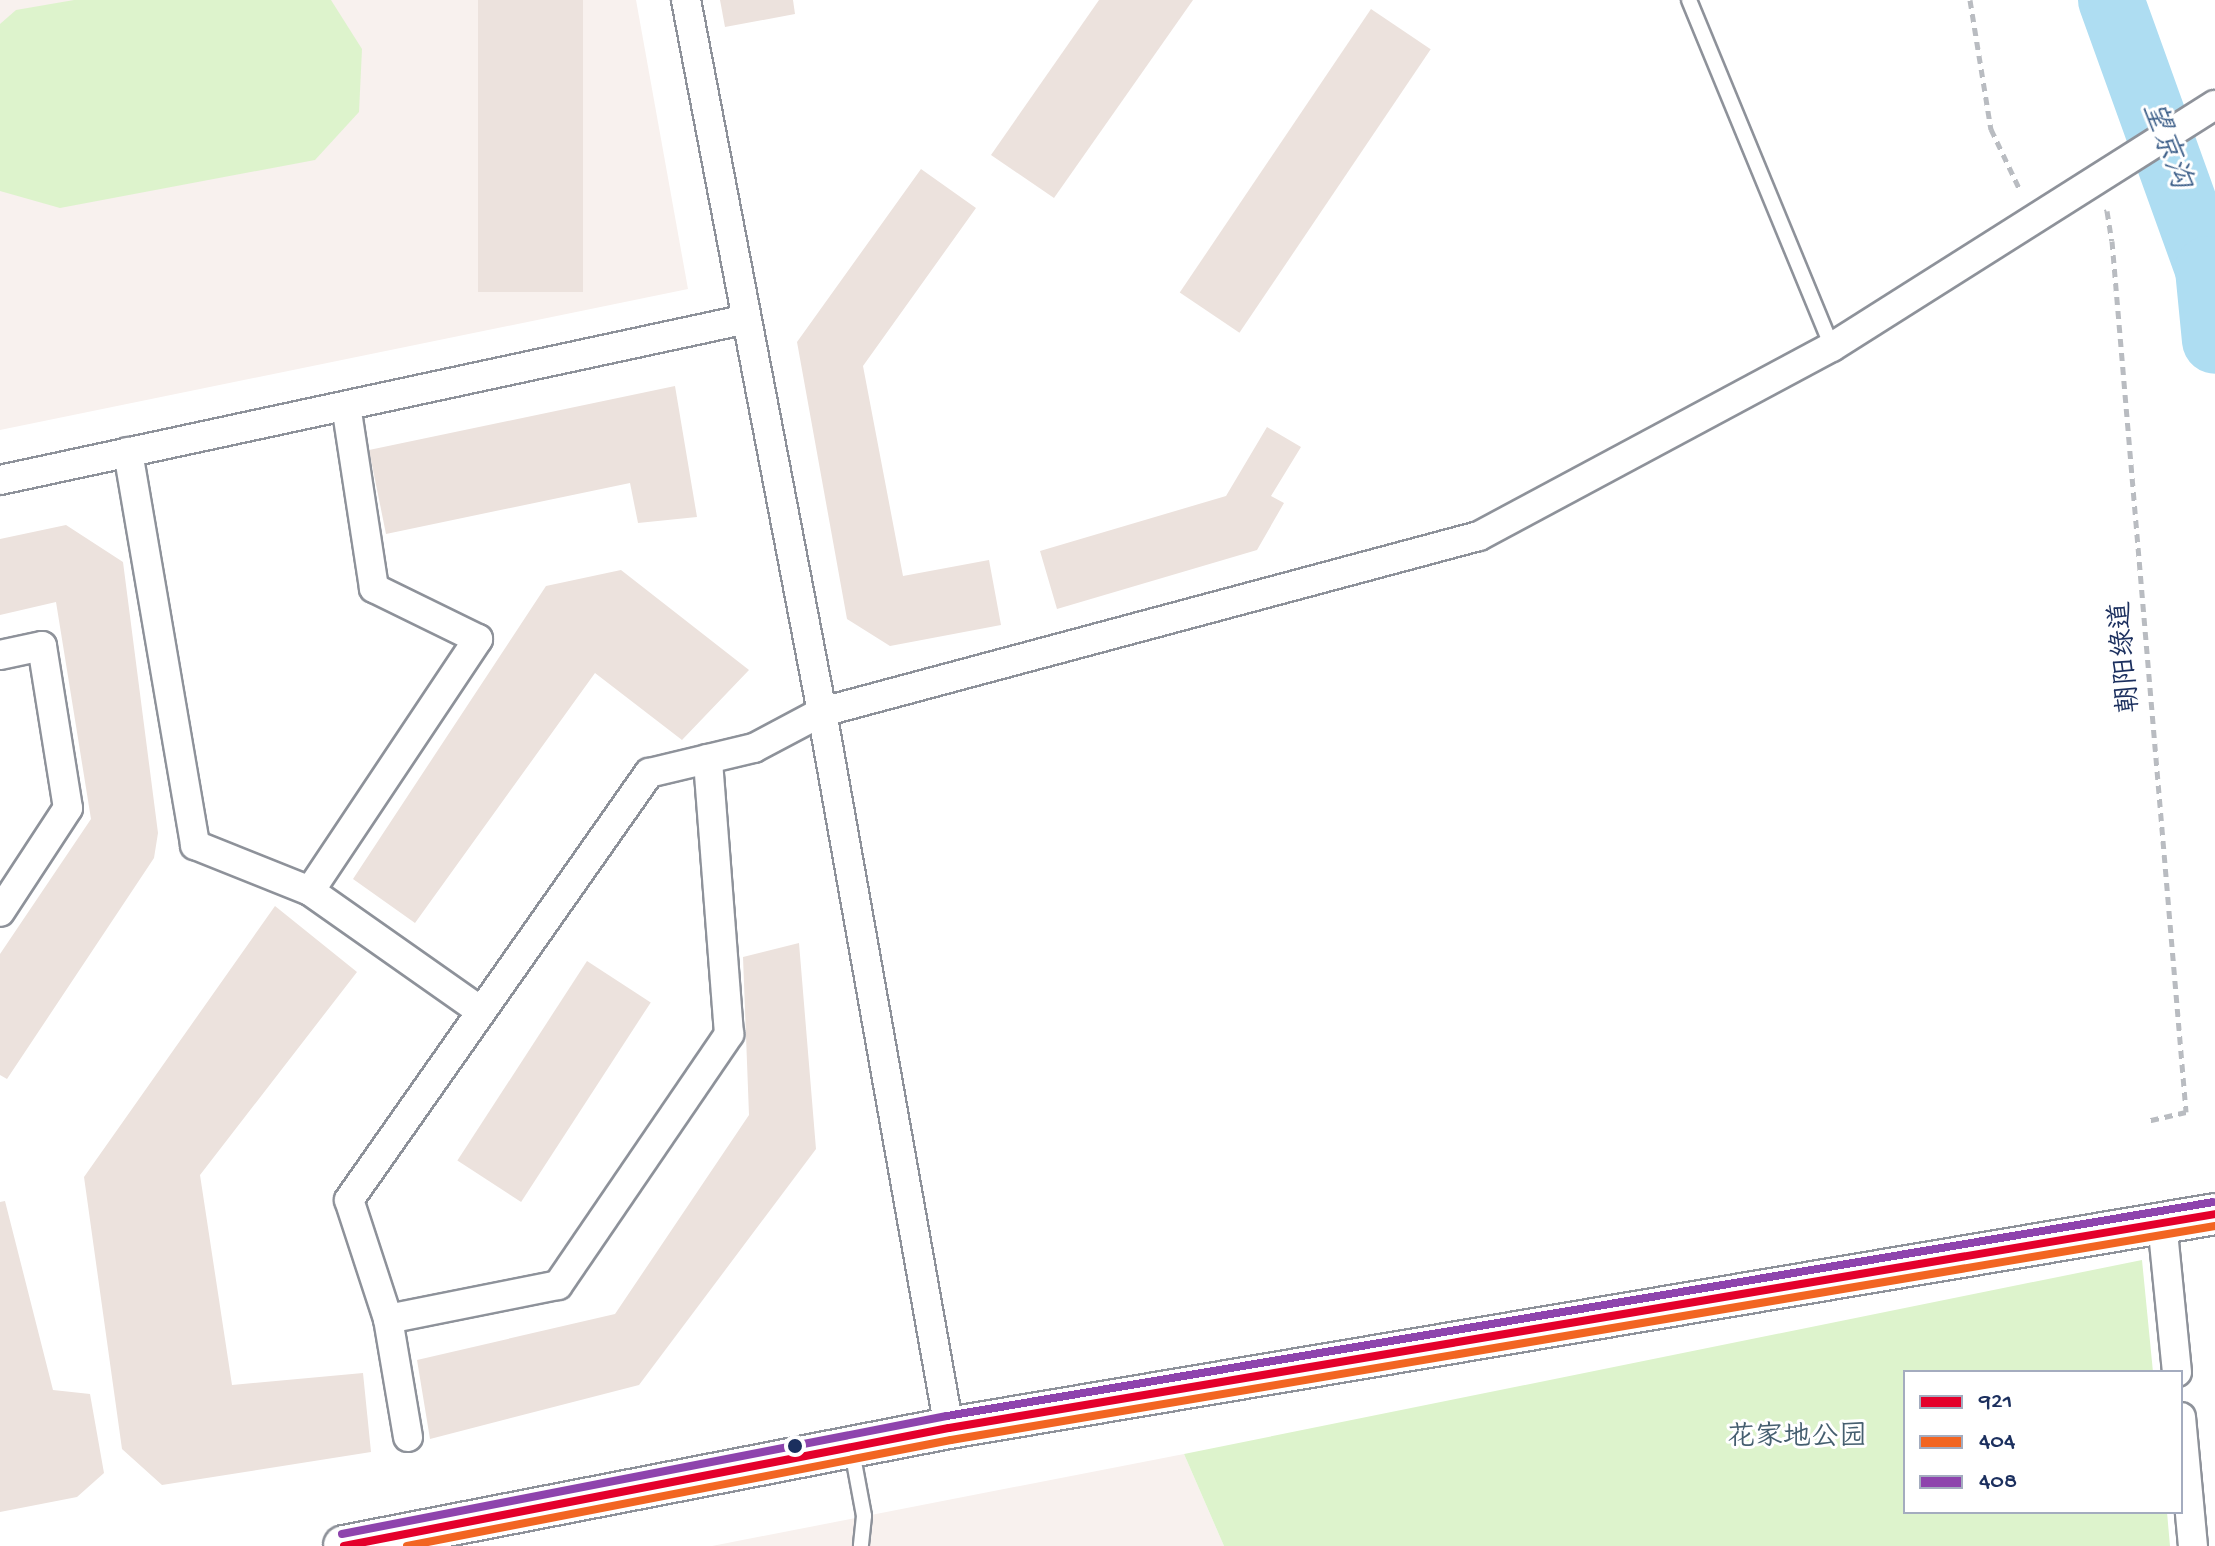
<!DOCTYPE html>
<html>
<head>
<meta charset="utf-8">
<style>
	body { margin:0 }
	#map { position:relative; width:2215px; height:1546px; overflow:hidden; background:#fff; font-family:"Gochi Hand","LXGW WenKai TC",sans-serif }
	div>[style] { position:absolute }
	.built>* { inset:0; background:#f8f1ee }
	.green>* { inset:0; background:#ddf3cc }
	.river>* { height:66px; margin:-33px; padding:0 33px; transform-origin:33px; border-radius:33px; background:#aeddf2 }
	.building>* { inset:0; background:#ece2dd; transform-origin:0 0 }
	.path>* { height:5px; margin-top:-2.5px; transform-origin:0; background:repeating-linear-gradient(90deg,#b9bcc1 0 8px,transparent 0 14px) }
	.roads { filter:drop-shadow(2px 0 #8e929a) drop-shadow(-2px 0 #8e929a) drop-shadow(0 2px #8e929a) drop-shadow(0 -2px #8e929a) }
	.lane>* { height:14px; margin:-7px; padding:0 7px; transform-origin:7px; border-radius:7px; background:#fff }
	.street>* { height:28px; margin:-14px; padding:0 14px; transform-origin:14px; border-radius:14px; background:#fff }
	.secondary>* { height:40px; margin:-20px; padding:0 20px; transform-origin:20px; border-radius:20px; background:#fff }
	.bus-1>* { height:8px; margin:-4px; padding:0 4px; transform-origin:4px; border-radius:4px; background:#e4002b }
	.bus-2>* { height:8px; margin:-4px; padding:0 4px; transform-origin:4px; border-radius:4px; background:#f26522 }
	.bus-3>* { height:8px; margin:-4px; padding:0 4px; transform-origin:4px; border-radius:4px; background:#8e44ad }
	.dots>* { width:22px; height:22px; translate:-50% -50%; box-sizing:border-box; border:4px solid #fff; border-radius:50% }
	span { translate:-50% -50%; white-space:nowrap; text-align:center; line-height:1.15; -webkit-text-stroke:6px #fff; paint-order:stroke }
	.street-label { font-size:28px; color:#1b2f5e }
	.park-label { font-size:28px; color:#455e6f }
	.water-label { font-size:30px; color:#3d5f89; font-style:italic }
	.legend { position:absolute; left:1903px; top:1370px; width:280px; height:144px; box-sizing:border-box; background:#fff; border:2px solid #a4acbf; margin:0; padding:10px 14px; list-style:none; font-size:24px; color:#1b2f5e }
	.legend li { display:flex; align-items:center; gap:16px; height:40px }
	.legend b { width:40px; border:2px solid #a4acbf }
</style>
</head>
<body>
<div id="map">
	<div class="built">
		<div style="clip-path:polygon(0 0,636px 0,688px 289px,0 430px)"></div>
		<div style="clip-path:polygon(1184px 1454px,1224px 1546px,712px 1546px)"></div>
	</div>
	<div class="green">
		<div style="clip-path:polygon(74px 0,331px 0,362px 49px,359px 112px,315px 160px,60px 208px,0 191px,0 24px,16px 10px)"></div>
		<div style="clip-path:polygon(2142px 1260px,2153px 1372px,1905px 1372px,1905px 1512px,2167px 1512px,2170px 1546px,1224px 1546px,1184px 1454px)"></div>
	</div>
	<div class="river">
		<div style="left:2111px;top:0;width:286px;rotate:70.2deg"></div>
		<div style="left:2208px;top:269px;width:72px;rotate:84.4deg"></div>
	</div>
	<div class="building">
		<div style="left:478px;top:0;width:105px;height:292px"></div>
		<div style="clip-path:polygon(720px 0,793px 0,795px 14px,725px 27px)"></div>
		<div style="clip-path:polygon(1099px 0,1193px 0,1054px 198px,991px 155px)"></div>
		<div style="left:1371px;top:9px;width:72px;height:342px;rotate:34deg"></div>
		<div style="clip-path:polygon(921px 169px,976px 208px,863px 366px,903px 576px,989px 560px,1001px 625px,890px 646px,847px 619px,797px 342px)"></div>
		<div style="clip-path:polygon(675px 386px,697px 517px,638px 523px,630px 483px,386px 534px,369px 450px)"></div>
		<div style="clip-path:polygon(1267px 427px,1301px 447px,1271px 496px,1284px 503px,1257px 550px,1057px 609px,1040px 551px,1226px 496px)"></div>
		<div style="clip-path:polygon(66px 525px,123px 562px,158px 833px,154px 858px,7px 1079px,0 1075px,0 954px,91px 819px,56px 602px,0 615px,0 539px)"></div>
		<div style="clip-path:polygon(621px 570px,749px 670px,682px 740px,595px 673px,415px 923px,353px 879px,546px 586px)"></div>
		<div style="clip-path:polygon(275px 906px,357px 972px,200px 1175px,232px 1385px,363px 1373px,371px 1452px,162px 1485px,122px 1449px,84px 1177px)"></div>
		<div style="clip-path:polygon(799px 943px,816px 1149px,639px 1385px,430px 1439px,417px 1360px,615px 1314px,749px 1115px,743px 957px)"></div>
		<div style="left:587px;top:961px;width:76px;height:238px;rotate:33deg"></div>
		<div style="clip-path:polygon(5px 1201px,53px 1390px,90px 1394px,104px 1473px,77px 1497px,0 1512px,0 1202px)"></div>
	</div>
	<div class="path">
		<div style="left:1970px;top:0;width:131px;rotate:80.8deg"></div>
		<div style="left:1991px;top:129px;width:68px;rotate:64.6deg"></div>
		<div style="left:2105px;top:212px;width:2px;rotate:-27deg"></div>
		<div style="left:2107px;top:211px;width:30px;rotate:81deg"></div>
		<div style="left:2112px;top:241px;width:874px;rotate:85.14deg"></div>
		<div style="left:2186px;top:1112px;width:39px;rotate:167deg"></div>
	</div>
	<div class="roads">
		<div class="lane">
			<div style="left:1689px;top:0;width:375px;rotate:67.6deg"></div>
			<div style="left:852px;top:1451px;width:66px;rotate:79.5deg"></div>
			<div style="left:864px;top:1516px;width:30px;rotate:96deg"></div>
		</div>
		<div class="street">
			<div style="left:686px;top:0;width:725px;rotate:79.19deg"></div>
			<div style="left:822px;top:712px;width:727px;rotate:79.94deg"></div>
			<div style="left:128px;top:452px;width:399px;rotate:80.3deg"></div>
			<div style="left:195px;top:845px;width:124px;rotate:21.8deg"></div>
			<div style="left:310px;top:891px;width:209px;rotate:35.1deg"></div>
			<div style="left:0;top:480px;width:764px;rotate:-12.16deg"></div>
			<div style="left:0;top:655px;width:43px;rotate:-12.1deg"></div>
			<div style="left:42px;top:646px;width:164px;rotate:80.9deg"></div>
			<div style="left:68px;top:808px;width:124px;rotate:123.2deg"></div>
			<div style="left:310px;top:891px;width:303px;rotate:-56.3deg"></div>
			<div style="left:478px;top:639px;width:116px;rotate:-153.9deg"></div>
			<div style="left:374px;top:588px;width:184px;rotate:-98.7deg"></div>
			<div style="left:2162px;top:1222px;width:151px;rotate:84.3deg"></div>
			<div style="left:388px;top:1319px;width:173px;rotate:-11.3deg"></div>
			<div style="left:558px;top:1285px;width:304px;rotate:-55.7deg"></div>
			<div style="left:729px;top:1034px;width:276px;rotate:-94.4deg"></div>
			<div style="left:2181px;top:1417px;width:130px;rotate:84.7deg"></div>
			<div style="left:408px;top:1437px;width:120px;rotate:-99.6deg"></div>
			<div style="left:388px;top:1319px;width:125px;rotate:-108.1deg"></div>
			<div style="left:349px;top:1200px;width:522px;rotate:-54.91deg"></div>
			<div style="left:649px;top:773px;width:108px;rotate:-13.4deg"></div>
			<div style="left:754px;top:748px;width:77px;rotate:-27.9deg"></div>
			<div style="left:822px;top:712px;width:680px;rotate:-15deg"></div>
			<div style="left:1479px;top:536px;width:400px;rotate:-28.2deg"></div>
			<div style="left:1832px;top:347px;width:453px;rotate:-32.3deg"></div>
		</div>
		<div class="secondary">
			<div style="left:344px;top:1546px;width:616px;rotate:-11.04deg"></div>
			<div style="left:949px;top:1428px;width:1284px;rotate:-9.59deg"></div>
		</div>
	</div>
	<div class="bus-1">
		<div style="left:344px;top:1546px;width:616px;rotate:-11.04deg"></div>
		<div style="left:949px;top:1428px;width:1284px;rotate:-9.59deg"></div>
	</div>
	<div class="bus-2">
		<div style="left:407px;top:1546px;width:554px;rotate:-11.03deg"></div>
		<div style="left:951px;top:1440px;width:1282px;rotate:-9.61deg"></div>
	</div>
	<div class="bus-3">
		<div style="left:342px;top:1534px;width:616px;rotate:-11.04deg"></div>
		<div style="left:947px;top:1416px;width:1284px;rotate:-9.59deg"></div>
	</div>
	<div class="dots">
		<div style="left:795px;top:1446px;background:#1b2f5e"></div>
	</div>
	<div class="street-label">
		<span style="left:2127px;top:657px;rotate:-95deg">朝阳绿道</span>
	</div>
	<div class="park-label">
		<span style="left:1797px;top:1439px">花家地公园</span>
	</div>
	<div class="water-label">
		<span style="left:2164px;top:146px;rotate:70deg">望京沟</span>
	</div>
	<ul class="legend">
	<li><b style="height:10px;background:#e4002b"></b>921</li>
	<li><b style="height:10px;background:#f26522"></b>404</li>
	<li><b style="height:10px;background:#8e44ad"></b>408</li>
	</ul>
</div>
</body>
</html>
